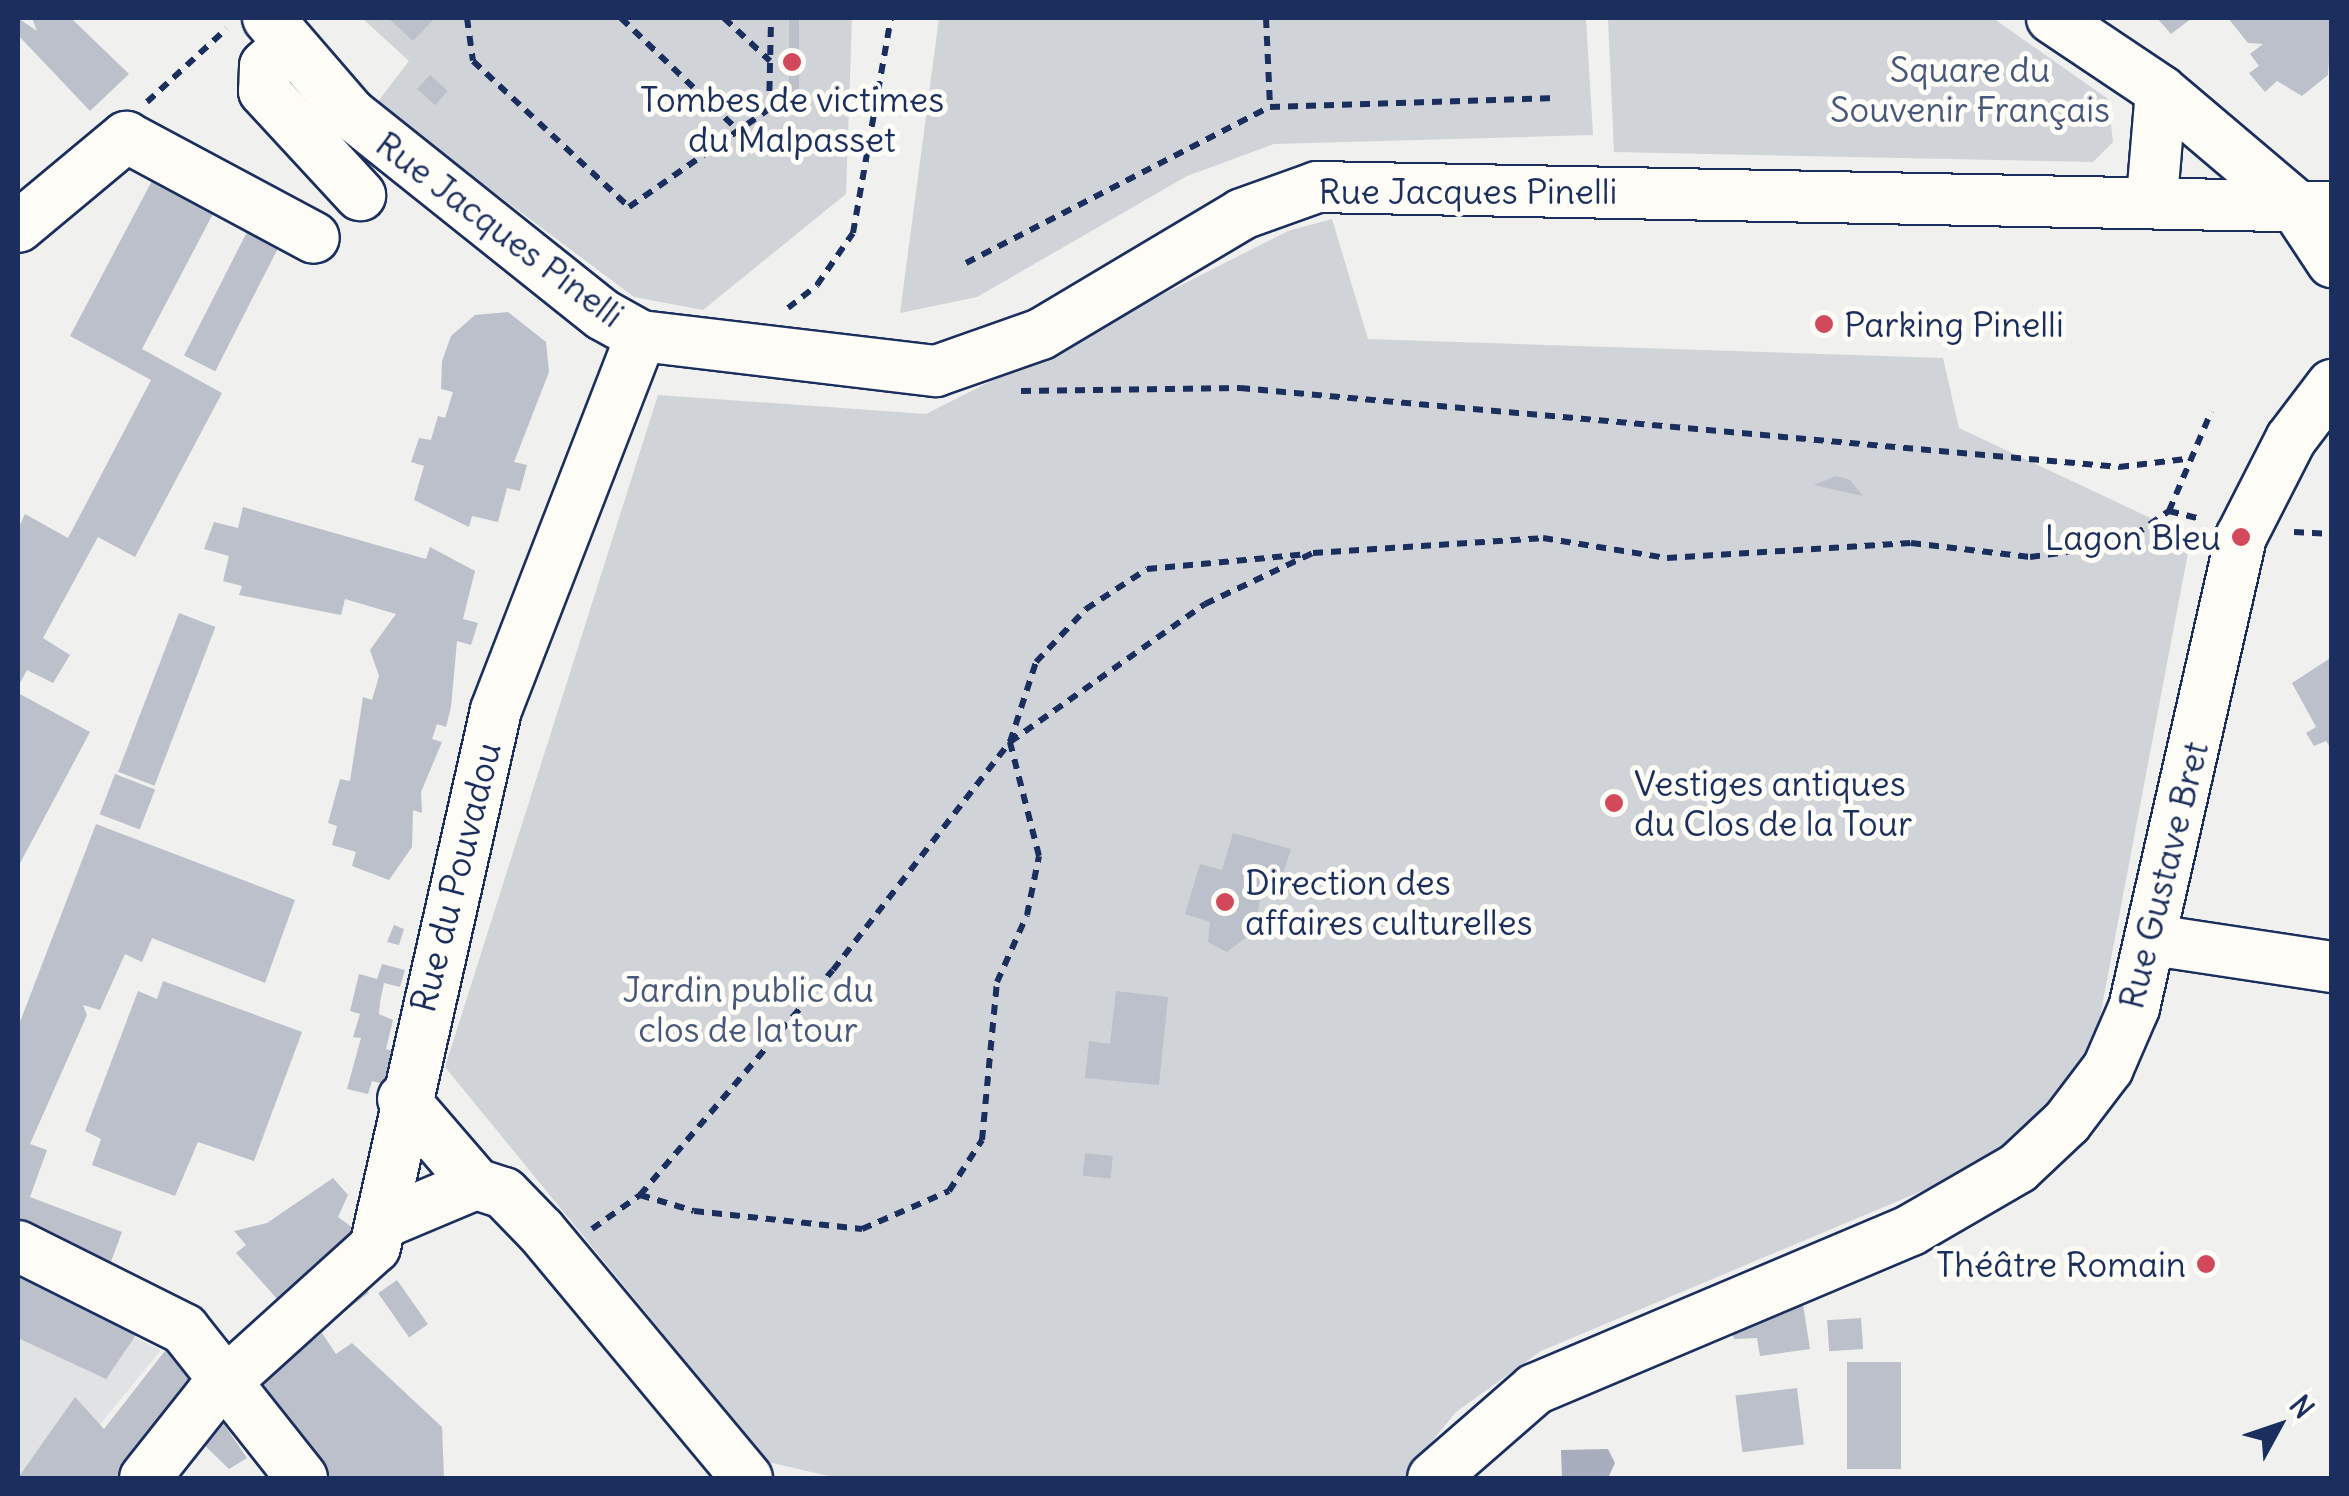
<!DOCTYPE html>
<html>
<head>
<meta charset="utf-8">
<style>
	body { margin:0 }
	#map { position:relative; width:2349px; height:1496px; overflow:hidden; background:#f0f0ee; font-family:Delius,sans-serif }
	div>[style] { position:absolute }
	.built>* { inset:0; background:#e0e2e3 }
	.green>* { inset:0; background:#d0d3d8 }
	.water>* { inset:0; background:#a7adbd }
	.building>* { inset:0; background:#bbc0ca; transform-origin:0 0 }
	.path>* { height:6px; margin-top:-3px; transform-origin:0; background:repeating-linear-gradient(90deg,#1b2f5e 0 10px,transparent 0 18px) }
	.roads { filter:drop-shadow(2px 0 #1b2f5e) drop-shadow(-2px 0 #1b2f5e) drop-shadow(0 2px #1b2f5e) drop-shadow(0 -2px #1b2f5e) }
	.minor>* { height:50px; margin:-25px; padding:0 25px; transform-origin:25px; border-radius:25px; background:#fdfcf7 }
	.dots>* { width:28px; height:28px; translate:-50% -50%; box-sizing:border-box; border:5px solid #fdfcf7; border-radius:50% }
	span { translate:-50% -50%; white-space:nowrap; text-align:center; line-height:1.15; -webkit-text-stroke:10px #fdfcf7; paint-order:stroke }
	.park-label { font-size:35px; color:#48587c }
	.poi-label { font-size:35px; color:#1b2f5e }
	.left { translate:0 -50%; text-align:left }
	.right { translate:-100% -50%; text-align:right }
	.street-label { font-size:35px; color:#1b2f5e }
	.frame { position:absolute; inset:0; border:20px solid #1b2f5e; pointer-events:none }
	.north { position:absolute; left:2229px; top:1376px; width:100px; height:100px; -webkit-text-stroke:8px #fdfcf7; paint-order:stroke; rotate:50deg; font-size:28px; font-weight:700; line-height:40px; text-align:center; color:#1b2f5e }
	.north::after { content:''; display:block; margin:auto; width:35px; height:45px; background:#1b2f5e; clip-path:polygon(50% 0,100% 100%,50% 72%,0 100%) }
</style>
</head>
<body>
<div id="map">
	<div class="built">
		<div style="clip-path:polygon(18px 1282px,161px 1350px,56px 1478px,18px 1478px)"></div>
	</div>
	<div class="green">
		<div style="clip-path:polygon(362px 18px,852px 18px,846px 194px,703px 310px,634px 297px,376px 104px,409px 61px)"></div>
		<div style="clip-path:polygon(939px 18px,1586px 18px,1593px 135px,1274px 144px,1187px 176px,977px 297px,900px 313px)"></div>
		<div style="clip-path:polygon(1608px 18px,1993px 18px,2108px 99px,2113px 142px,2093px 162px,1614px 152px)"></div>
		<div style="clip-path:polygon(1332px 219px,1368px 339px,1943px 358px,1959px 428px,2191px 537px,2092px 1059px,1991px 1162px,1541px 1351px,1456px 1412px,1402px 1478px,837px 1478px,768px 1462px,445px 1067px,658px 395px,926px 414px,1288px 231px)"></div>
	</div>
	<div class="water">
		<div style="clip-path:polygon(1608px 1449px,1615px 1463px,1608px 1478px,1562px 1478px,1561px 1450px)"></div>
	</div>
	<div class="building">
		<div style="clip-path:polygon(18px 18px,37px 31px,32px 18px,71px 18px,129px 74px,90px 111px,18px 35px)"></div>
		<div style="clip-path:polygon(388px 18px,435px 18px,413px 41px)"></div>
		<div style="left:789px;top:18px;width:10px;height:88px"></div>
		<div style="clip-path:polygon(2157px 18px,2192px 18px,2171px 34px)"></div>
		<div style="clip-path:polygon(2228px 18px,2332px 18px,2328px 75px,2302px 96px,2277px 81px,2265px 92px,2249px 73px,2259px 66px,2250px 54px,2263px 44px,2248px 43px)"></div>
		<div style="left:430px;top:75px;width:24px;height:19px;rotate:42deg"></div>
		<div style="clip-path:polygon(154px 177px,215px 210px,142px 349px,222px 393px,135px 557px,98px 537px,43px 638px,70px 655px,53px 683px,27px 670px,18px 687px,18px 529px,25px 514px,68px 538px,151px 380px,70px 336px)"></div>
		<div style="left:249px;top:228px;width:35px;height:143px;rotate:27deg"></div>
		<div style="clip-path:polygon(508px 312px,546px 342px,549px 372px,514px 462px,527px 465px,520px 491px,507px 488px,498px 522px,472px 516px,469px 527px,414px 500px,424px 466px,411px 462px,419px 438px,431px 440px,438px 416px,445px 418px,453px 392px,441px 389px,442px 361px,451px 336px,475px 315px)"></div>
		<div style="clip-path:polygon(1836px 476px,1850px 480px,1863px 496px,1814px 485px)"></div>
		<div style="clip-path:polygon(243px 507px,426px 559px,430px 547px,475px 571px,463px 619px,478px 623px,471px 645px,457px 641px,451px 707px,446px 727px,437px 724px,432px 739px,442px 742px,421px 792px,422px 813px,413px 810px,412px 847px,389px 880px,352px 866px,356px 852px,332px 845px,337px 826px,328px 823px,340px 779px,350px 781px,363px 697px,372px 700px,379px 676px,370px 650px,396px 614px,345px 599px,341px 615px,239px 595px,242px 586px,223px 581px,229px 556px,204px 549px,214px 522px,238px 528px)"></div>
		<div style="left:179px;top:613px;width:39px;height:170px;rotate:21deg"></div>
		<div style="clip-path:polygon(2332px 657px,2332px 750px,2326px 741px,2314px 746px,2306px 733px,2316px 727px,2292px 683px)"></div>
		<div style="clip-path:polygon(18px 693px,90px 732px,18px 867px,19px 718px)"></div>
		<div style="left:115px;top:774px;width:43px;height:43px;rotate:21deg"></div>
		<div style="clip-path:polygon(96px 824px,295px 900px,265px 983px,152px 938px,142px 962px,125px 954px,100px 1010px,83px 1005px,87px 1015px,30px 1144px,47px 1150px,30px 1197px,122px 1232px,109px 1267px,18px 1227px,18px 1027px)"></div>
		<div style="clip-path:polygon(1233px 833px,1291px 849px,1278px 889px,1264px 886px,1252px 933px,1227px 952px,1208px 942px,1210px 922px,1185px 914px,1200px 864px,1222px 870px)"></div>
		<div style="clip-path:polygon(394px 925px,404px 929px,399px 945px,387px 942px)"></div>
		<div style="clip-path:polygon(382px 964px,405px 970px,400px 987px,384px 983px,380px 1002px,379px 1014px,393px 1020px,386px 1049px,396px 1052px,395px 1087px,372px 1081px,368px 1094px,347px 1089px,361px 1038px,353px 1037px,360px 1014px,350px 1011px,359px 974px,377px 979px)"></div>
		<div style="clip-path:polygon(163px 981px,302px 1032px,254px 1161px,198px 1142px,175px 1196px,92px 1165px,101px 1139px,85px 1131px,138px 991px,157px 999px)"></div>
		<div style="clip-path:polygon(1116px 991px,1168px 997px,1159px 1085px,1085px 1078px,1089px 1041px,1110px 1044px)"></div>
		<div style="left:1085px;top:1153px;width:28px;height:23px;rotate:6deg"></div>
		<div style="clip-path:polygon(333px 1178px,348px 1195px,338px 1217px,357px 1231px,287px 1310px,236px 1253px,246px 1245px,234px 1231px,267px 1223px)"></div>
		<div style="clip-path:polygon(18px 1274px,138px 1332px,106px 1379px,18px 1338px)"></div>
		<div style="left:359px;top:1280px;width:16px;height:30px;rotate:52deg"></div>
		<div style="left:397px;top:1280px;width:54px;height:23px;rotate:55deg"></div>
		<div style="clip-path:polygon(1802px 1298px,1810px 1349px,1760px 1356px,1757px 1338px,1734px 1339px,1731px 1327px)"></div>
		<div style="left:1861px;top:1318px;width:31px;height:34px;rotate:86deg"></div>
		<div style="clip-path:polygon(322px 1333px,336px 1354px,352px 1343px,442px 1427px,444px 1478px,321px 1478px,255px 1385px)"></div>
		<div style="clip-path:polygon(168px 1347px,202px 1383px,127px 1478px,18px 1478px,75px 1397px,104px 1429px)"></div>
		<div style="left:1847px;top:1362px;width:54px;height:107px"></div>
		<div style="left:1797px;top:1388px;width:57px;height:62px;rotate:83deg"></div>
		<div style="clip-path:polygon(215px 1411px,247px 1458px,229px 1469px,196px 1437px)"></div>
	</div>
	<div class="path">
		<div style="left:467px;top:18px;width:43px;rotate:82.1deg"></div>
		<div style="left:473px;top:61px;width:214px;rotate:43.1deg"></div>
		<div style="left:629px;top:207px;width:171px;rotate:-35deg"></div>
		<div style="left:769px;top:109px;width:91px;rotate:-88.7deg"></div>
		<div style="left:621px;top:18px;width:163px;rotate:43.8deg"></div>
		<div style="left:724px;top:18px;width:63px;rotate:43.1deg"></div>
		<div style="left:1266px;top:18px;width:89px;rotate:87.4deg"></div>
		<div style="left:147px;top:102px;width:108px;rotate:-42.7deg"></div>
		<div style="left:966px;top:263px;width:342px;rotate:-27.2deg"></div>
		<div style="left:1270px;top:107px;width:287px;rotate:-1.8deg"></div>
		<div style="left:788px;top:308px;width:37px;rotate:-38deg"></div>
		<div style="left:817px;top:285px;width:63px;rotate:-55.3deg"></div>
		<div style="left:853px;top:233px;width:218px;rotate:-80deg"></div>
		<div style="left:1021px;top:391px;width:219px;rotate:-0.8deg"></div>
		<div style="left:1240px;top:388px;width:883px;rotate:5.14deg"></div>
		<div style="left:2119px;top:467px;width:67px;rotate:-6.8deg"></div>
		<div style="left:2169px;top:511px;width:108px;rotate:-67deg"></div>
		<div style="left:2294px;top:532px;width:38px;rotate:3deg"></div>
		<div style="left:640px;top:1195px;width:56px;rotate:16.5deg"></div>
		<div style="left:694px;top:1211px;width:169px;rotate:6.1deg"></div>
		<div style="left:862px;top:1229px;width:95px;rotate:-23.6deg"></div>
		<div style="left:949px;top:1191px;width:61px;rotate:-57.1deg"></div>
		<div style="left:982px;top:1140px;width:159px;rotate:-84.6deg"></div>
		<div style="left:997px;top:982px;width:73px;rotate:-65.9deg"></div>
		<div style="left:1027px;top:915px;width:60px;rotate:-78.5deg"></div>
		<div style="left:1039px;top:856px;width:118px;rotate:-104.3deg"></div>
		<div style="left:1010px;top:742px;width:84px;rotate:-72deg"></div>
		<div style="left:1036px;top:662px;width:73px;rotate:-46.7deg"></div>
		<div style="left:1086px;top:609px;width:73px;rotate:-33.3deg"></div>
		<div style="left:1147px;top:569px;width:162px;rotate:-5.3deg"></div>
		<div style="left:592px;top:1229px;width:59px;rotate:-35.3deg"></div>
		<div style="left:640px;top:1195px;width:296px;rotate:-49.4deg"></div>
		<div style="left:833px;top:970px;width:289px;rotate:-52.2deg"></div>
		<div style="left:1010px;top:742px;width:239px;rotate:-35.3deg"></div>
		<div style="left:1205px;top:604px;width:119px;rotate:-25.3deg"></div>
		<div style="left:1313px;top:553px;width:230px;rotate:-3.7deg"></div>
		<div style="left:1543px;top:538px;width:126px;rotate:9.2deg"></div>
		<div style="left:1667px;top:558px;width:244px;rotate:-3.5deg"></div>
		<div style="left:1911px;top:543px;width:120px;rotate:6.7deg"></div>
		<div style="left:2030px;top:557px;width:91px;rotate:-7.6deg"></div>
		<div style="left:2120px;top:545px;width:60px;rotate:-34.8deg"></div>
		<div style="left:2169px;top:511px;width:34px;rotate:14deg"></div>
	</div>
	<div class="roads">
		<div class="minor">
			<div style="left:268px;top:18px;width:127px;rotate:49.2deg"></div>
			<div style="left:351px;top:114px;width:322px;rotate:38.6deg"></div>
			<div style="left:603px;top:315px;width:43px;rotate:28.9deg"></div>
			<div style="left:641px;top:336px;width:297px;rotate:6.8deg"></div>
			<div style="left:936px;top:371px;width:111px;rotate:-19.4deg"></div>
			<div style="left:1041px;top:334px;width:234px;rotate:-30.8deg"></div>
			<div style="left:1242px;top:214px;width:80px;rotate:-19.8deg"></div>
			<div style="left:1317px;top:187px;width:1015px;rotate:1.13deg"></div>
			<div style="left:2052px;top:18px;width:131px;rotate:33.8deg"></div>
			<div style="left:2161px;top:91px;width:173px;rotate:40.3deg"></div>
			<div style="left:2293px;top:203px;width:71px;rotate:56.5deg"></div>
			<div style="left:288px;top:44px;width:32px;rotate:136deg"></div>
			<div style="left:265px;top:66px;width:25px;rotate:92deg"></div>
			<div style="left:264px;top:91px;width:142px;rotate:47.3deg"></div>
			<div style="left:2152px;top:198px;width:107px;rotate:-85.2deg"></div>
			<div style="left:18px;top:227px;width:141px;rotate:-39.8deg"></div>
			<div style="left:126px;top:137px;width:213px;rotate:28.2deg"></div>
			<div style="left:2153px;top:940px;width:181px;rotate:8.6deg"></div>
			<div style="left:403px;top:1099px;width:112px;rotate:49.3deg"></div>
			<div style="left:476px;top:1184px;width:29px;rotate:18deg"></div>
			<div style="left:504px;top:1193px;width:53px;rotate:45.8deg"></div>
			<div style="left:541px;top:1231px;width:322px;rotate:50.2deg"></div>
			<div style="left:383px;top:1223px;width:101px;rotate:-22.8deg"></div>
			<div style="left:18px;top:1246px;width:186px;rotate:26.6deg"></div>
			<div style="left:184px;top:1329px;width:190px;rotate:51.6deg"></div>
			<div style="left:145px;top:1478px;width:105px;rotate:-51.6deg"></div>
			<div style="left:210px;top:1396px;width:222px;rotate:-42.1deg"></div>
			<div style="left:375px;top:1247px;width:550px;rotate:-77.3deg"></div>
			<div style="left:496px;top:710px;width:401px;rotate:-68.8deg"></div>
			<div style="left:1433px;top:1478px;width:135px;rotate:-41.1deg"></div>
			<div style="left:1535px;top:1389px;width:408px;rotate:-22.9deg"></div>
			<div style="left:1911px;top:1230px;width:124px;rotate:-30.1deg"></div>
			<div style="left:2018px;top:1168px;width:67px;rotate:-43.2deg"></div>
			<div style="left:2067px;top:1122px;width:68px;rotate:-52.8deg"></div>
			<div style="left:2108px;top:1068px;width:65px;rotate:-66.6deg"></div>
			<div style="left:2134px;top:1008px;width:483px;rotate:-77.2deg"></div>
			<div style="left:2241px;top:537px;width:110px;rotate:-63deg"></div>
			<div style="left:2291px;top:439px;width:68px;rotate:-52.8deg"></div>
		</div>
	</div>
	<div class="dots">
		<div style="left:792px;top:62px;background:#d1495b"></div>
		<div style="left:1824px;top:324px;background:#d1495b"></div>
		<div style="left:2241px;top:537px;background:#d1495b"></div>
		<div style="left:1614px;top:803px;background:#d1495b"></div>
		<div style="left:1225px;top:902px;background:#d1495b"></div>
		<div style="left:2206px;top:1264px;background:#d1495b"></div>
	</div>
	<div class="park-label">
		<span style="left:1970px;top:89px">Square du<br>Souvenir Français</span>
		<span style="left:748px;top:1009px">Jardin public du<br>clos de la tour</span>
	</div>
	<div class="poi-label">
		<span style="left:792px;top:119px">Tombes de victimes<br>du Malpasset</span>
		<span class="left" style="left:1844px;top:324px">Parking Pinelli</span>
		<span class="right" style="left:2221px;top:537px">Lagon Bleu</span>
		<span class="left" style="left:1634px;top:803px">Vestiges antiques<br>du Clos de la Tour</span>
		<span class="left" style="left:1245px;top:902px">Direction des<br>affaires culturelles</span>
		<span class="right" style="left:2186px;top:1264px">Théâtre Romain</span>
	</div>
	<div class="street-label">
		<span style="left:1468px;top:191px">Rue Jacques Pinelli</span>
		<span style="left:500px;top:229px;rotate:37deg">Rue Jacques Pinelli</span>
		<span style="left:2163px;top:875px;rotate:-76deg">Rue Gustave Bret</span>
		<span style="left:455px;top:877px;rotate:-76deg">Rue du Pouvadou</span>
	</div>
	<div class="frame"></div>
	<div class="north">N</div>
</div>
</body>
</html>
